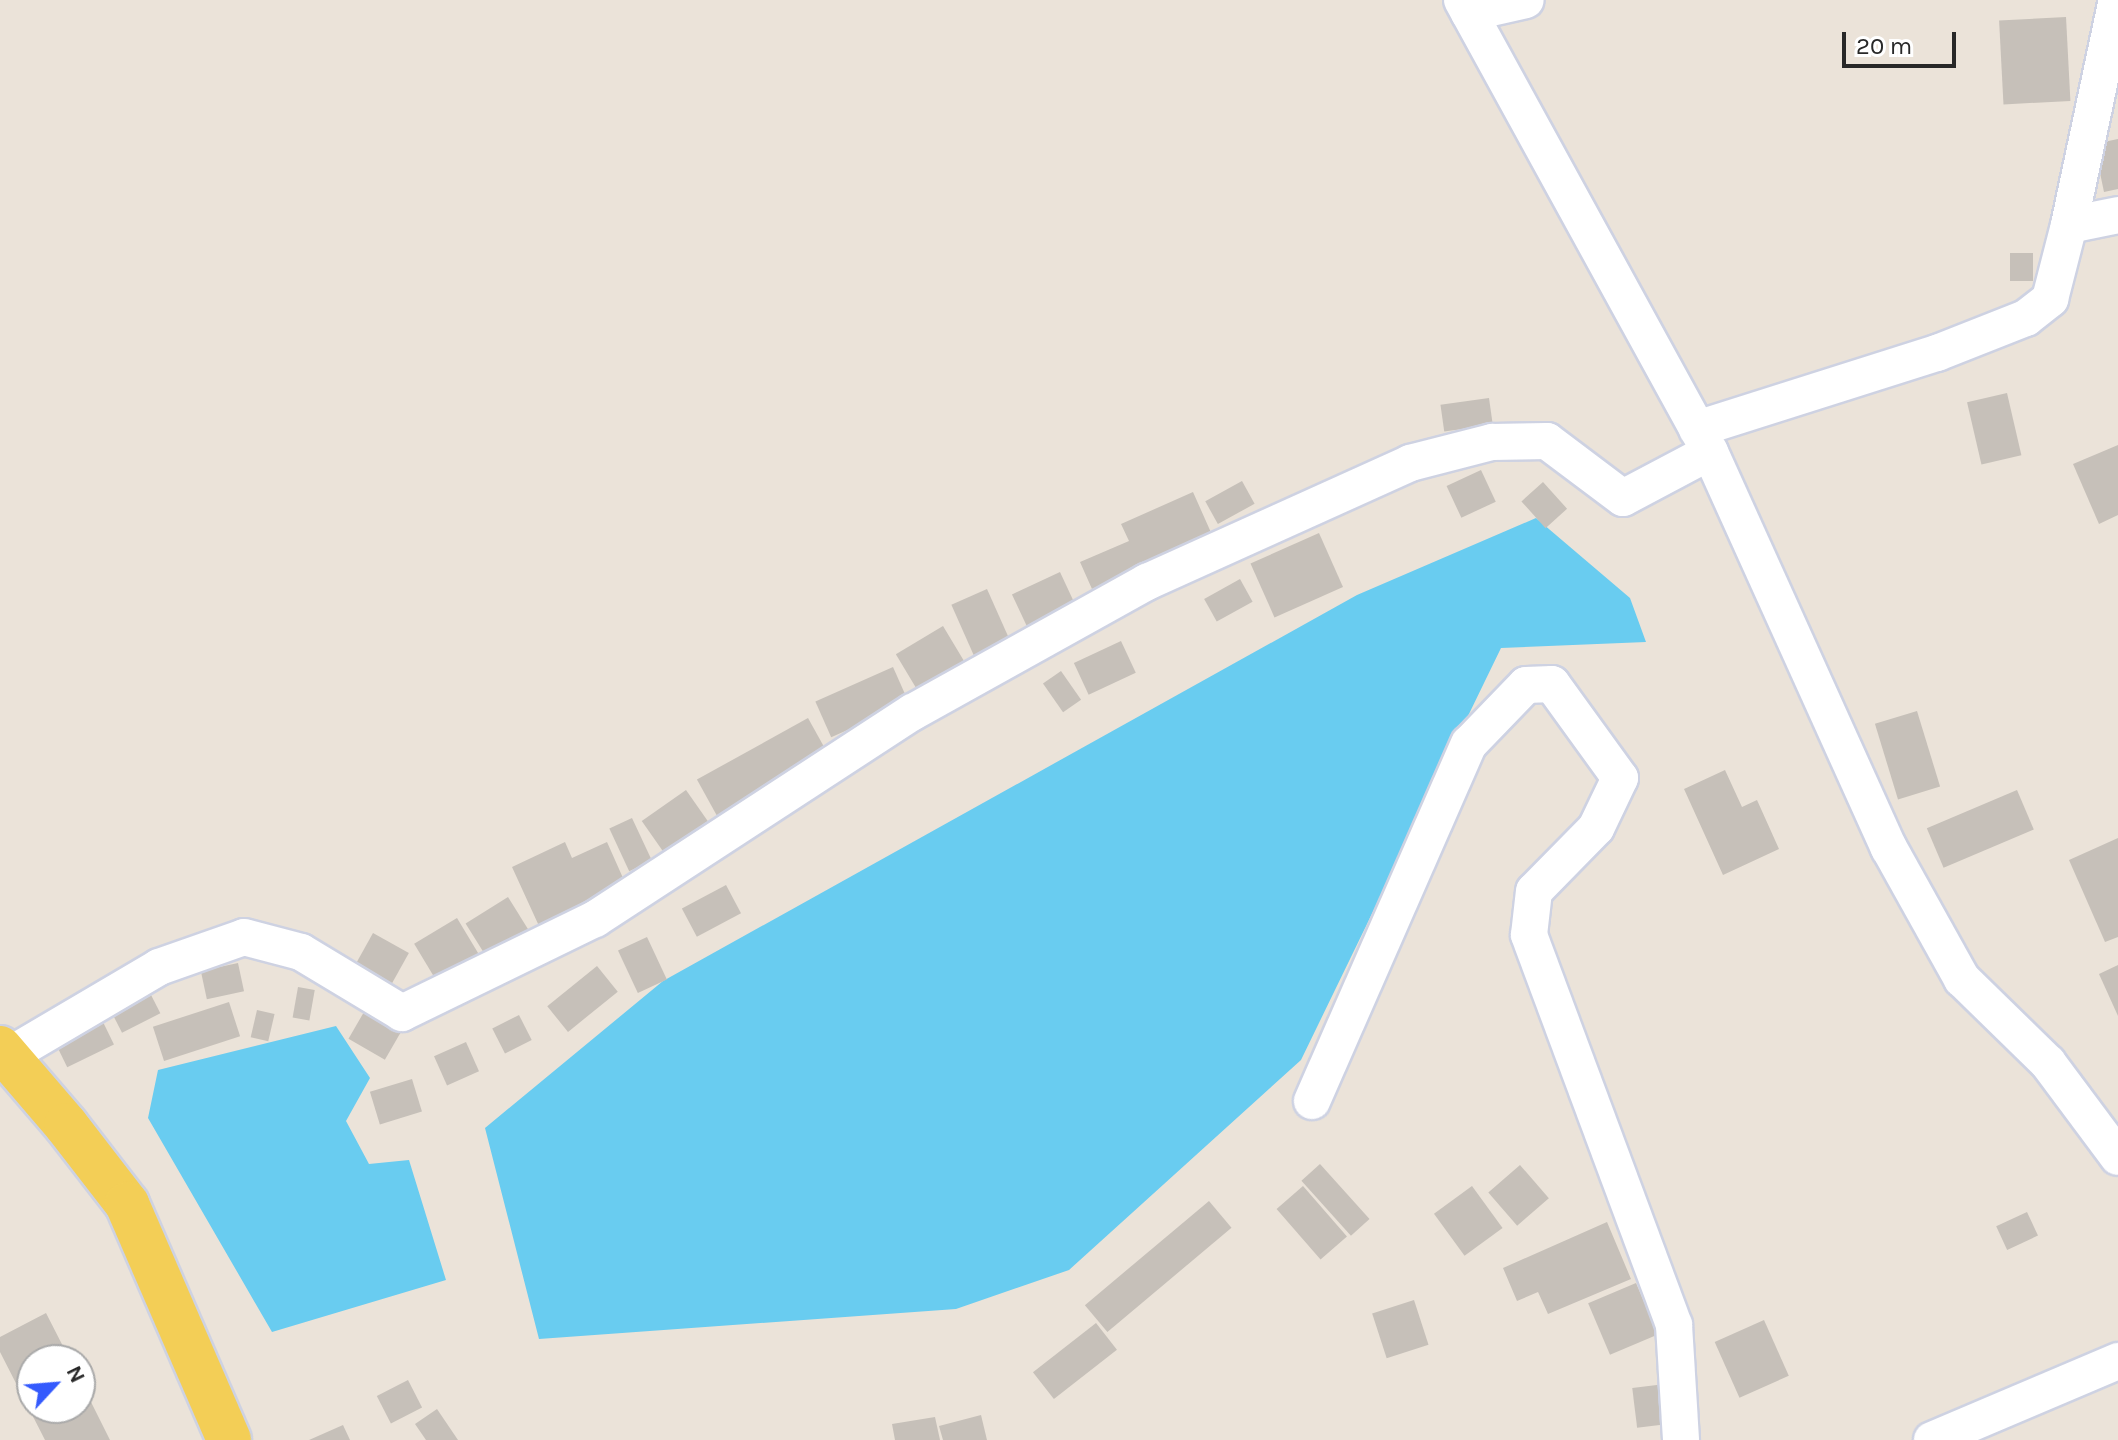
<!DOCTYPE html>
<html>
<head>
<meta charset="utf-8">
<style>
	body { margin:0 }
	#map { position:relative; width:2118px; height:1440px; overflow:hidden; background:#ebe3d9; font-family:Karla,sans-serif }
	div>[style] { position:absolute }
	.water>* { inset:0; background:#69ccf0 }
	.building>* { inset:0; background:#c6c0b9; transform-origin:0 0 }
	.roads { filter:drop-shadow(2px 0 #ced2e2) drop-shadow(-2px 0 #ced2e2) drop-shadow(0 2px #ced2e2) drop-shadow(0 -2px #ced2e2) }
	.street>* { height:36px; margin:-18px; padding:0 18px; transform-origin:18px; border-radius:18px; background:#fff }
	.primary>* { height:44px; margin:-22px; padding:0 22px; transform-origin:22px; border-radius:22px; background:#f3ce56 }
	span { translate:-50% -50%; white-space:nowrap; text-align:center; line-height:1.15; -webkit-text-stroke:6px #fff; paint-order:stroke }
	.north { position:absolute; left:16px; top:1344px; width:80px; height:80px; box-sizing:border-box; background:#fff; border:2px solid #a9a9a9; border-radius:50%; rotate:64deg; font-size:22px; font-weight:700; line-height:32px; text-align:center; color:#282828 }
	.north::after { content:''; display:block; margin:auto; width:28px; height:36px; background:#345afd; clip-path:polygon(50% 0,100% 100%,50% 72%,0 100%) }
	.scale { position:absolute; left:1842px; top:32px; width:114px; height:36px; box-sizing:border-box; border:4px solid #282828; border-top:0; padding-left:10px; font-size:24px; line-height:28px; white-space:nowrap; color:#282828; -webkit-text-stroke:6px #fff; paint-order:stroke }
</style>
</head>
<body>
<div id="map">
	<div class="water">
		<div style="clip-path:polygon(1536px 518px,1630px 598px,1646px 642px,1501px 648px,1301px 1060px,1069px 1270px,956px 1309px,539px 1339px,485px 1128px,663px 981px,1357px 595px)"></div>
		<div style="clip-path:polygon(336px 1026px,370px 1078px,346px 1121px,369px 1164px,409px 1160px,446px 1280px,272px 1332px,148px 1118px,158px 1070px)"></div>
	</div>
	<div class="building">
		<div style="left:2066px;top:17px;width:84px;height:67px;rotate:87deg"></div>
		<div style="clip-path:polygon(2118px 139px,2118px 189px,2104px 192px,2094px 144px)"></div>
		<div style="left:2033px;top:253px;width:28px;height:23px;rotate:90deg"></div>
		<div style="left:2007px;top:393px;width:64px;height:41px;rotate:77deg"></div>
		<div style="left:1489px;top:398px;width:27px;height:49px;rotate:82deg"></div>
		<div style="clip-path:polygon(2118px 445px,2118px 515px,2099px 524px,2073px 464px)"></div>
		<div style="left:1481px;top:470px;width:35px;height:38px;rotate:65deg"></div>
		<div style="left:1242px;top:481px;width:26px;height:42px;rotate:61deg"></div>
		<div style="left:1543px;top:482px;width:36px;height:29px;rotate:48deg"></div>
		<div style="clip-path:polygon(1193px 492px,1213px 537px,1092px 589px,1080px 562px,1129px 541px,1121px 524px)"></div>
		<div style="left:1319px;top:533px;width:59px;height:75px;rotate:66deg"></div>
		<div style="left:1060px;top:572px;width:35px;height:53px;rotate:65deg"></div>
		<div style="left:1240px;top:579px;width:26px;height:41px;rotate:61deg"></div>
		<div style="left:987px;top:589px;width:57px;height:39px;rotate:66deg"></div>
		<div style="left:943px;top:626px;width:51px;height:55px;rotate:59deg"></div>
		<div style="left:1121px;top:641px;width:35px;height:52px;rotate:65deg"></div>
		<div style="left:893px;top:667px;width:39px;height:85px;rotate:66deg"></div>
		<div style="left:1061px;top:671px;width:35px;height:22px;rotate:55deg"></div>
		<div style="left:1917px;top:711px;width:79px;height:44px;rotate:73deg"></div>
		<div style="left:808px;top:718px;width:43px;height:127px;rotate:61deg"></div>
		<div style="clip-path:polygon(1725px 770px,1742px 807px,1757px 800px,1779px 849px,1723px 875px,1684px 789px)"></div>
		<div style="left:686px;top:790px;width:40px;height:54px;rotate:55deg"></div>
		<div style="left:2017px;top:790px;width:43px;height:98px;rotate:67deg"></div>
		<div style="left:632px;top:818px;width:47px;height:25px;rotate:65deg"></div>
		<div style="clip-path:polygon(2118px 838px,2118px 937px,2105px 942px,2069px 860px)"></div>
		<div style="clip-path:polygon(565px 842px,572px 858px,607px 842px,627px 887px,539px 926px,512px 867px)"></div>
		<div style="left:726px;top:885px;width:32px;height:50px;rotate:62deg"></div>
		<div style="left:508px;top:897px;width:45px;height:50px;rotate:58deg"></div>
		<div style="left:457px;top:918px;width:45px;height:50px;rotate:59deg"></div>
		<div style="left:373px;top:933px;width:41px;height:39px;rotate:29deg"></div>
		<div style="left:647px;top:937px;width:47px;height:32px;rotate:65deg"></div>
		<div style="left:238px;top:963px;width:29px;height:38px;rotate:78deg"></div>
		<div style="clip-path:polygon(2118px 965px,2118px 1016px,2099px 974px)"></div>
		<div style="left:597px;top:966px;width:33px;height:64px;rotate:51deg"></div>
		<div style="left:298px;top:987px;width:17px;height:31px;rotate:10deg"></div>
		<div style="left:149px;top:991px;width:25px;height:43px;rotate:63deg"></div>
		<div style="left:229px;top:1002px;width:36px;height:80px;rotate:72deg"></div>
		<div style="left:368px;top:1005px;width:42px;height:39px;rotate:30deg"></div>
		<div style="left:257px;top:1010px;width:18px;height:28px;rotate:13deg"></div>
		<div style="left:519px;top:1015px;width:28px;height:30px;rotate:63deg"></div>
		<div style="left:103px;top:1022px;width:25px;height:52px;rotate:64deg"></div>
		<div style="left:466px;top:1042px;width:32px;height:35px;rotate:66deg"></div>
		<div style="left:412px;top:1079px;width:34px;height:44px;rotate:73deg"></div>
		<div style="left:1320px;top:1164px;width:74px;height:25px;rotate:48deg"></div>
		<div style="left:1520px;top:1165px;width:44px;height:42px;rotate:49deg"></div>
		<div style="left:1303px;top:1186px;width:67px;height:35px;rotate:49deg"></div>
		<div style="left:1472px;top:1186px;width:52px;height:47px;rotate:54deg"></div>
		<div style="left:1209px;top:1201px;width:35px;height:162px;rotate:50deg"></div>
		<div style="left:2027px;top:1212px;width:26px;height:34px;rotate:65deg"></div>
		<div style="clip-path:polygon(1607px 1222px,1631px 1279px,1548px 1314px,1538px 1292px,1517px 1301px,1503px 1268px)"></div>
		<div style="left:1636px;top:1283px;width:56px;height:52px;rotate:67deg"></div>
		<div style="left:1414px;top:1300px;width:47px;height:44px;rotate:72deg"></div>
		<div style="clip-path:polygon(46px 1313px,70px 1360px,32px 1360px,32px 1408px,80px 1408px,80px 1380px,110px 1440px,45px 1440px,0 1352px,0 1337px)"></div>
		<div style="left:1764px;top:1320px;width:61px;height:54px;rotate:66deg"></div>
		<div style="left:1096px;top:1323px;width:34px;height:80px;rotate:52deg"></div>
		<div style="left:408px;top:1380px;width:31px;height:35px;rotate:63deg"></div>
		<div style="left:1665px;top:1384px;width:40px;height:33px;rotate:83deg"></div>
		<div style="clip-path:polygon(437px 1409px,458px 1440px,426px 1440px,415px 1424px)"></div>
		<div style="clip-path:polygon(981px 1415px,987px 1440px,943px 1440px,939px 1426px)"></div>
		<div style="clip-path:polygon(935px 1417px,940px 1440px,895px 1440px,892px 1424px)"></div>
		<div style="clip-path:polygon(343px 1425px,350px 1440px,309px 1440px)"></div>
	</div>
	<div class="roads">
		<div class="street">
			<div style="left:1462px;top:0;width:516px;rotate:61.25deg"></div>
			<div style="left:1710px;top:452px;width:435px;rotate:65.7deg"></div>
			<div style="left:1889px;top:848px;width:150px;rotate:60.9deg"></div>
			<div style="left:1962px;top:979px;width:120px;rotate:44.3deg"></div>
			<div style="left:2048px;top:1063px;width:117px;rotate:53.3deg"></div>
			<div style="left:1469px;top:13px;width:58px;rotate:-12.8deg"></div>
			<div style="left:2069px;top:225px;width:230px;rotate:-78deg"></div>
			<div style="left:1697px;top:429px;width:252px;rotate:-17.6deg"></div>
			<div style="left:1937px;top:353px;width:96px;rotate:-21.5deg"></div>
			<div style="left:2026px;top:318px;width:31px;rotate:-38deg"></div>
			<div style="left:2050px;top:299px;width:76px;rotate:-75.6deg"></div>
			<div style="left:2069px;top:225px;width:50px;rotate:-11.5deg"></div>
			<div style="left:8px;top:1056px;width:175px;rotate:-30.5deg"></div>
			<div style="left:159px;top:967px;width:90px;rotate:-19.4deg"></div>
			<div style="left:244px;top:937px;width:59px;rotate:14.7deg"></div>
			<div style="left:301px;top:952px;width:118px;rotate:31.1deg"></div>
			<div style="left:402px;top:1013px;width:215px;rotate:-26deg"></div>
			<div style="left:595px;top:919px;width:379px;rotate:-33.1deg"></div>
			<div style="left:913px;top:712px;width:268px;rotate:-29.1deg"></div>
			<div style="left:1147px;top:582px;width:289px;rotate:-24.3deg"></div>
			<div style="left:1410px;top:463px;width:85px;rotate:-14.4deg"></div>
			<div style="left:1492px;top:442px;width:55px;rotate:-1deg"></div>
			<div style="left:1547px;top:441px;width:95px;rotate:36.9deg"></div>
			<div style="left:1623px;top:498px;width:98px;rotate:-27.9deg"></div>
			<div style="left:1312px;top:1101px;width:390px;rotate:-66.3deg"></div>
			<div style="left:1469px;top:744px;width:82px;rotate:-46deg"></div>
			<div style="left:1526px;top:685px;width:26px;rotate:-2deg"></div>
			<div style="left:1552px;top:684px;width:116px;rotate:54.1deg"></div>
			<div style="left:1620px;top:778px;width:55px;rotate:115.6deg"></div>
			<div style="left:1596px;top:828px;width:88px;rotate:134.5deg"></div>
			<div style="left:1534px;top:891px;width:44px;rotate:96.5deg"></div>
			<div style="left:1529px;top:935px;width:416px;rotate:69.6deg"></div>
			<div style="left:1674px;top:1325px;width:115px;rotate:86.5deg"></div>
			<div style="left:1932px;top:1440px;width:202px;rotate:-23deg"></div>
		</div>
		<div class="primary">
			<div style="left:0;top:1048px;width:101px;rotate:49.4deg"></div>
			<div style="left:66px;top:1125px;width:100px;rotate:52.3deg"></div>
			<div style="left:127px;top:1204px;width:257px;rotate:66.6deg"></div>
		</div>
	</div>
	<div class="north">N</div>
	<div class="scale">20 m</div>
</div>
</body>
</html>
